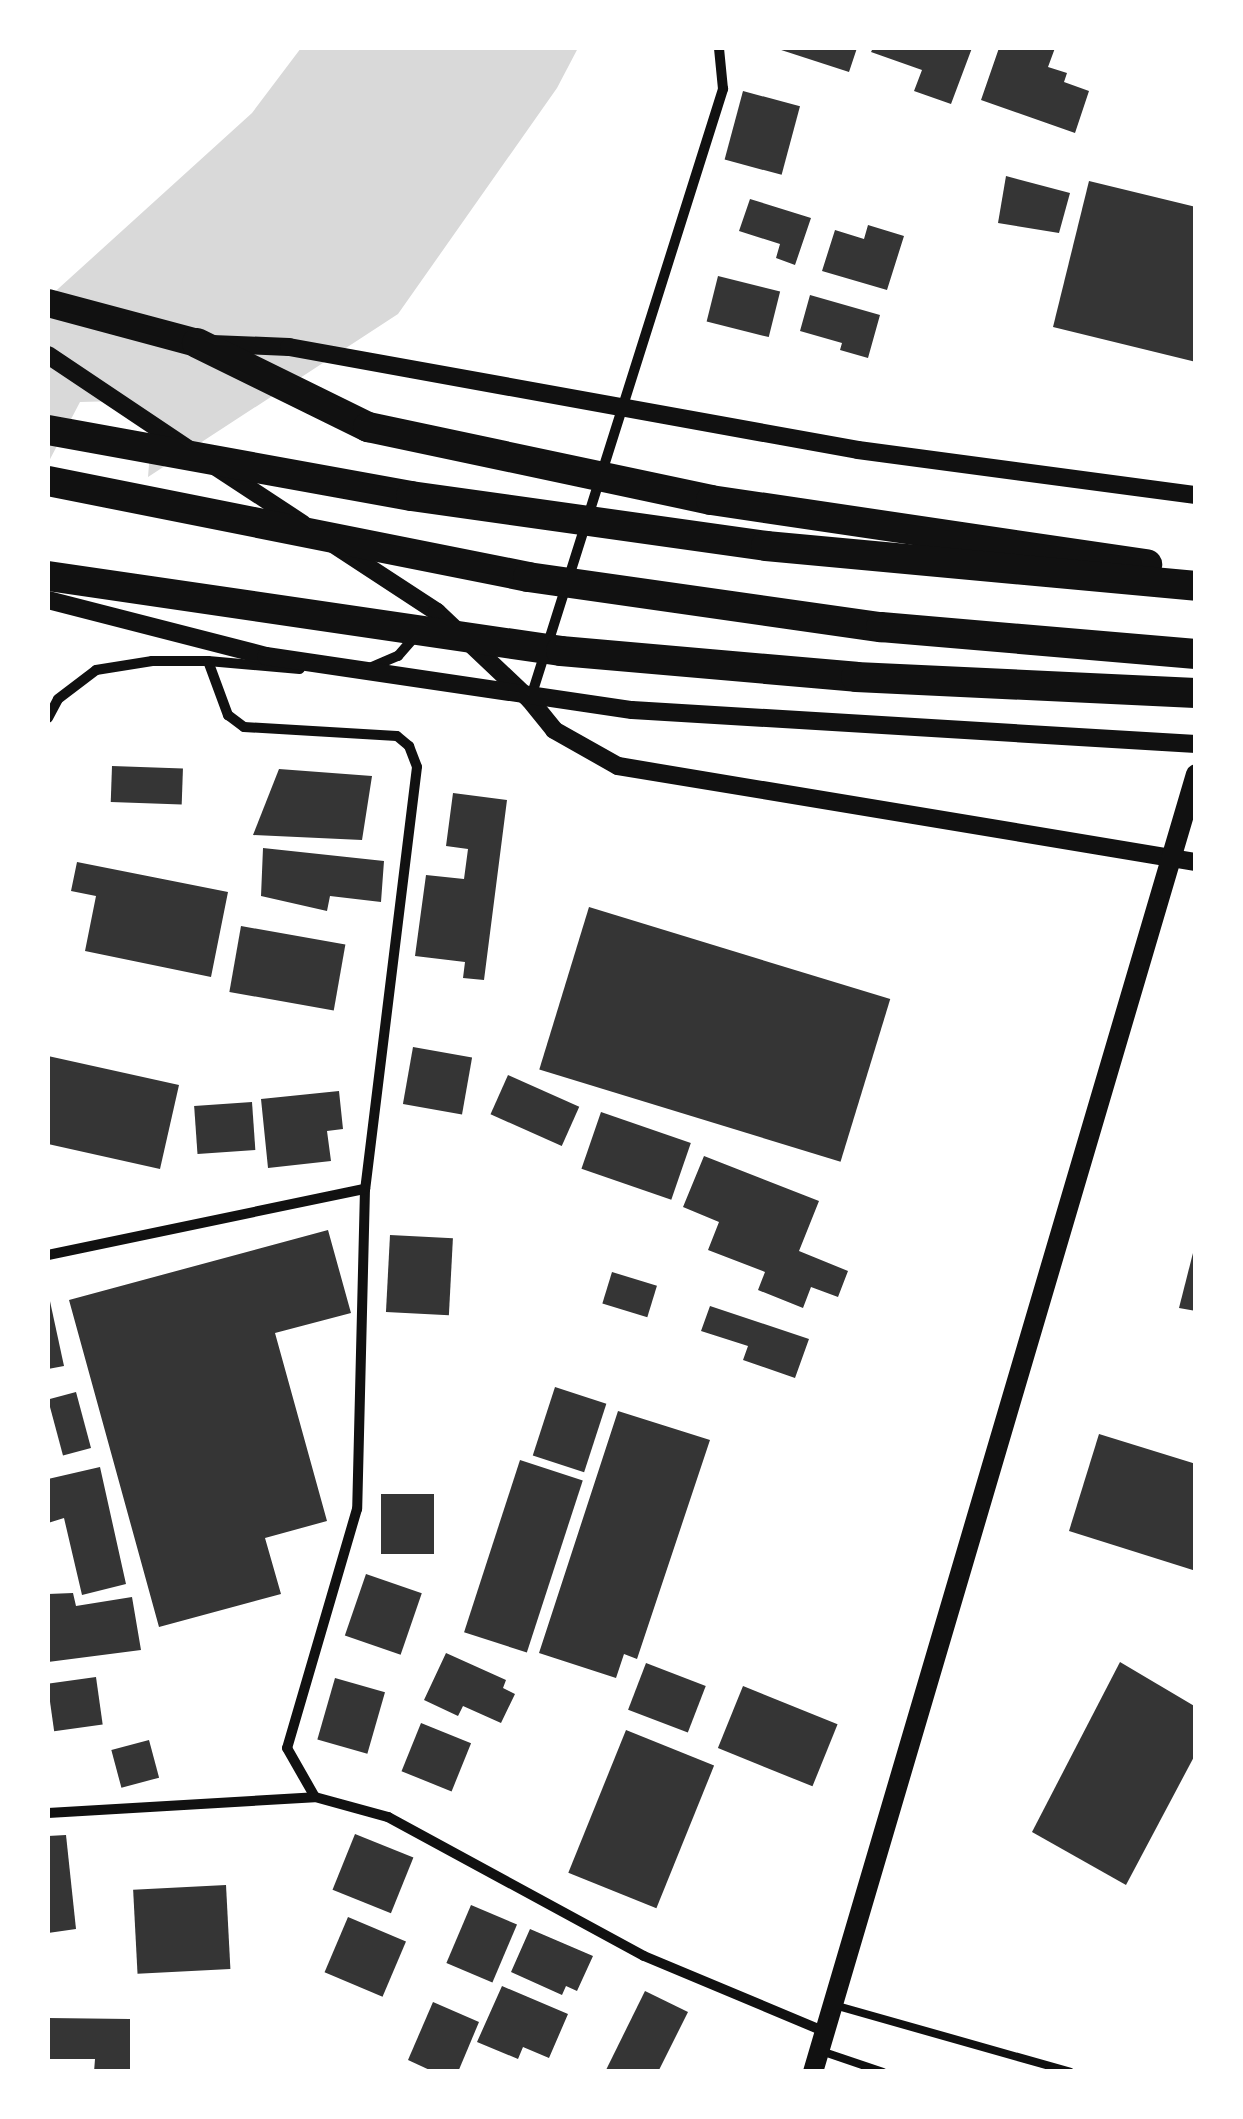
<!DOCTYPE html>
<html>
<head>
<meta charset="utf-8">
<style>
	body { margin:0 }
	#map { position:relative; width:1243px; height:2119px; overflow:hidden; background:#fff; font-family:"Fira Sans Condensed",sans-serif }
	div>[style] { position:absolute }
	.water>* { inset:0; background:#d9d9d9 }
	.building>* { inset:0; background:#353535; transform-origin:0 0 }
	.service>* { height:8px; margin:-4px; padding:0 4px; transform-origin:4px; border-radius:4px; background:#111 }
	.minor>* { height:10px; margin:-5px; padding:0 5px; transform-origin:5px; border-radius:5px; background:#111 }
	.tertiary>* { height:18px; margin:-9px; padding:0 9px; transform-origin:9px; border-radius:9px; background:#111 }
	.secondary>* { height:20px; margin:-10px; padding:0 10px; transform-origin:10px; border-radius:10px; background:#111 }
	.trunk>* { height:28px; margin:-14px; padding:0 14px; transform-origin:14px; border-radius:14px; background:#111 }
	.motorway>* { height:30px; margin:-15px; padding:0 15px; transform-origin:15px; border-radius:15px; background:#111 }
	span { translate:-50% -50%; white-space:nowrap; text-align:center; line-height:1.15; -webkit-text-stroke:8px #fff; paint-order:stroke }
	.frame { position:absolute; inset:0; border:50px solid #fff; pointer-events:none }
</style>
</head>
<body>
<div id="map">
	<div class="water">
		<div style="clip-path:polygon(301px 48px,578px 48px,557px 88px,398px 314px,148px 477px,152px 426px,118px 401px,80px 402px,48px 463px,48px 298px,252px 113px)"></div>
	</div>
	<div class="building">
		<div style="clip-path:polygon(775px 48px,857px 48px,849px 72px)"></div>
		<div style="clip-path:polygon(873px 48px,972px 48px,951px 104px,914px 91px,922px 70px,871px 52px)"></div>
		<div style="clip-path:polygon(999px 48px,1055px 48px,1048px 67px,1067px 73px,1064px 82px,1089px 91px,1075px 133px,981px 100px)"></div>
		<div style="left:743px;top:91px;width:59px;height:71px;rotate:15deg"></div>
		<div style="clip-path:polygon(1006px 176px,1070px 193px,1059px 233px,998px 223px)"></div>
		<div style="clip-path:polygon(1089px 181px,1196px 207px,1196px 362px,1053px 327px)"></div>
		<div style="clip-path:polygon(750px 199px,811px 218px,795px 265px,776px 258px,780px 244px,739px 231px)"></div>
		<div style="clip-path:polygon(868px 225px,904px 236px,887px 290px,822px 271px,835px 230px,864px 239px)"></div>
		<div style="left:718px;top:276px;width:64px;height:47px;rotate:14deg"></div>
		<div style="clip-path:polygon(810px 295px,880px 315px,868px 358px,840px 350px,842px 343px,800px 331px)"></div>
		<div style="left:112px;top:766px;width:71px;height:36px;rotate:2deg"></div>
		<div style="clip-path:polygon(279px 769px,372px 776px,362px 840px,253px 835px)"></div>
		<div style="clip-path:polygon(453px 793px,507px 800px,484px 980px,463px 978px,465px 962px,415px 956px,426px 875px,464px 879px,468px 849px,446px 846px)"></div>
		<div style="clip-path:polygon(263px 848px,384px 861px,381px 902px,330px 896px,327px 911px,261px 896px)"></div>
		<div style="clip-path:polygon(77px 862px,228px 892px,211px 977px,85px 951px,96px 896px,71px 891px)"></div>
		<div style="left:589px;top:907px;width:315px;height:170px;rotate:17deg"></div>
		<div style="left:241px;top:926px;width:106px;height:67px;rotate:10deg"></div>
		<div style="left:413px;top:1047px;width:60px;height:58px;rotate:10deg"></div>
		<div style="clip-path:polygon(48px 1056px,179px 1085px,160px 1169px,48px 1144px)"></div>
		<div style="left:508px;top:1075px;width:78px;height:43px;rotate:24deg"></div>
		<div style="clip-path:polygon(339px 1091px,343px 1129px,327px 1131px,331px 1161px,268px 1168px,261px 1099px)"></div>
		<div style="left:252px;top:1102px;width:48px;height:58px;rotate:86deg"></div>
		<div style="left:601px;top:1112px;width:95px;height:60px;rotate:19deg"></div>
		<div style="clip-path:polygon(704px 1156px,819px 1201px,799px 1251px,848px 1271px,838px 1297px,811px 1287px,803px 1308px,758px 1290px,765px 1272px,708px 1250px,719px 1222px,683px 1207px)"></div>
		<div style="clip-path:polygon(328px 1230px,351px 1313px,275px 1333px,327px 1521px,265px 1538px,281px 1594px,159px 1627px,69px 1300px)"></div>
		<div style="left:390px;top:1235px;width:63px;height:77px;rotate:3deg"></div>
		<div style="clip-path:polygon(1194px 1249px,1196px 1250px,1196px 1311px,1179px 1308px)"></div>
		<div style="left:612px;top:1272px;width:47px;height:33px;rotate:17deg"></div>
		<div style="clip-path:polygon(48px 1292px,64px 1366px,48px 1369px)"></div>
		<div style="clip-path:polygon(710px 1306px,809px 1339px,795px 1378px,743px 1360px,748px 1346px,701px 1331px)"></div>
		<div style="left:555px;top:1387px;width:54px;height:72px;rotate:18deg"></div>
		<div style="left:76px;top:1392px;width:58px;height:29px;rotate:75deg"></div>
		<div style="clip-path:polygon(618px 1411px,710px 1440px,637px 1659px,624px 1654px,616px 1678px,539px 1653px)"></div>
		<div style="clip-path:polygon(1099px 1434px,1196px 1464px,1196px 1571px,1069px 1531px)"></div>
		<div style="left:520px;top:1460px;width:66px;height:181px;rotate:18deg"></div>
		<div style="clip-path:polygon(100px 1467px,126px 1584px,82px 1595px,64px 1518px,48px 1523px,48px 1479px)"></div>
		<div style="left:381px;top:1494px;width:53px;height:60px"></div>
		<div style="left:366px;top:1574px;width:59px;height:65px;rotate:19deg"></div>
		<div style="clip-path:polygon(73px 1593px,76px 1606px,132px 1597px,141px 1650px,48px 1662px,48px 1594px)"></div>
		<div style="clip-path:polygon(446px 1653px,506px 1680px,503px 1688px,515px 1694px,501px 1723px,463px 1706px,458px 1716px,424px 1700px)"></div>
		<div style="clip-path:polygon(1120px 1662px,1196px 1707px,1196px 1753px,1126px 1885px,1032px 1832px)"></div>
		<div style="left:646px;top:1663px;width:64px;height:50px;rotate:21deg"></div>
		<div style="left:96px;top:1677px;width:48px;height:49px;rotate:82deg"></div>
		<div style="left:335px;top:1678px;width:52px;height:64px;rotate:16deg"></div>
		<div style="left:743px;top:1686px;width:102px;height:67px;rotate:22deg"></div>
		<div style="left:421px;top:1723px;width:54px;height:52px;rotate:22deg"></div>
		<div style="left:626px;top:1730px;width:95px;height:154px;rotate:22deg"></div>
		<div style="left:149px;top:1740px;width:39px;height:39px;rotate:75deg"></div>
		<div style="left:355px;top:1834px;width:63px;height:60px;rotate:22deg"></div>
		<div style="clip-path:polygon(66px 1835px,76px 1929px,48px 1933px,48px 1836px)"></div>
		<div style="left:226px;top:1885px;width:84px;height:93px;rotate:87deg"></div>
		<div style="left:471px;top:1905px;width:50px;height:63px;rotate:23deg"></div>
		<div style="left:348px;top:1917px;width:63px;height:60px;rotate:23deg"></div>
		<div style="clip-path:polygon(530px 1929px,593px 1956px,577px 1991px,566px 1986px,562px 1995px,511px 1972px)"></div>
		<div style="clip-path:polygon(502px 1986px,568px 2014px,549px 2058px,523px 2047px,518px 2059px,477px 2042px)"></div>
		<div style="clip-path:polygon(645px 1991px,688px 2012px,658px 2072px,605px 2072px)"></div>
		<div style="clip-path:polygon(433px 2002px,479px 2022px,458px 2072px,434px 2072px,408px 2060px)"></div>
		<div style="clip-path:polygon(48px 2018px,130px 2019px,130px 2072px,94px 2072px,95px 2059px,48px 2059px)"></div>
	</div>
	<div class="service">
		<div style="left:834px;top:2005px;width:245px;rotate:15.8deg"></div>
		<div style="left:821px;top:2051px;width:65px;rotate:18.7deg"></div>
	</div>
	<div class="minor">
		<div style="left:208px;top:661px;width:58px;rotate:69.7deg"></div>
		<div style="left:228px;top:715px;width:20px;rotate:37deg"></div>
		<div style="left:244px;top:727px;width:153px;rotate:3.4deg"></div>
		<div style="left:397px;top:736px;width:16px;rotate:40deg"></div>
		<div style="left:409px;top:746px;width:22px;rotate:69deg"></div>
		<div style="left:417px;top:767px;width:425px;rotate:97deg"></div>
		<div style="left:365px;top:1189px;width:320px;rotate:91.4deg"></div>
		<div style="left:357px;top:1509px;width:249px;rotate:106.3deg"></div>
		<div style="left:287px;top:1748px;width:56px;rotate:60.3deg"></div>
		<div style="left:367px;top:669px;width:34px;rotate:-23deg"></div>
		<div style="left:398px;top:656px;width:29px;rotate:-49deg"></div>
		<div style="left:531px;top:697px;width:638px;rotate:-72.47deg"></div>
		<div style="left:723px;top:89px;width:41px;rotate:-95.6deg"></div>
		<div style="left:48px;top:718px;width:21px;rotate:-62deg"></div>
		<div style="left:58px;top:699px;width:48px;rotate:-37.3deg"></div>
		<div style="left:96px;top:670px;width:57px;rotate:-9.1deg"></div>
		<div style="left:152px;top:661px;width:56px"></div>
		<div style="left:208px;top:661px;width:92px;rotate:5deg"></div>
		<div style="left:48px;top:1255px;width:324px;rotate:-11.8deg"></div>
		<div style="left:48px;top:1813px;width:267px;rotate:-3.4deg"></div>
		<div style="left:315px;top:1797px;width:76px;rotate:15.3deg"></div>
		<div style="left:388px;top:1817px;width:291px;rotate:28.5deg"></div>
		<div style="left:644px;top:1956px;width:197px;rotate:22.7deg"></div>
	</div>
	<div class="tertiary">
		<div style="left:212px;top:344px;width:77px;rotate:2.2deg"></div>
		<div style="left:289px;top:347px;width:578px;rotate:10.26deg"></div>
		<div style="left:858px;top:450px;width:341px;rotate:7.6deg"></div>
		<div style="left:48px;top:355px;width:171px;rotate:33.8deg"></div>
		<div style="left:216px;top:467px;width:104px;rotate:33.2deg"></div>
		<div style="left:333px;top:544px;width:124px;rotate:33.2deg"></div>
		<div style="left:437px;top:612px;width:128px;rotate:43.4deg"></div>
		<div style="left:530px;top:700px;width:38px;rotate:51deg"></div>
		<div style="left:554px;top:730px;width:73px;rotate:29.4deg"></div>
		<div style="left:618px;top:766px;width:586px;rotate:9.43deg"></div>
		<div style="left:48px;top:600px;width:225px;rotate:14.4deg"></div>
		<div style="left:266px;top:656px;width:370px;rotate:8.4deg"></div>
		<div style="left:632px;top:710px;width:565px;rotate:3.45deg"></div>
	</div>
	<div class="secondary">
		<div style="left:813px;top:2072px;width:1353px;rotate:-73.56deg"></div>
	</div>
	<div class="trunk">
		<div style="left:48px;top:303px;width:154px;rotate:15deg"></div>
	</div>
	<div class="motorway">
		<div style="left:197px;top:343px;width:191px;rotate:26.2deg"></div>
		<div style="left:368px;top:427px;width:351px;rotate:12deg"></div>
		<div style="left:711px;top:500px;width:441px;rotate:8.4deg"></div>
		<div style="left:48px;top:430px;width:369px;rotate:10.3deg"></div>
		<div style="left:411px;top:496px;width:359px;rotate:8deg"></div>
		<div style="left:766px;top:546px;width:432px;rotate:5.3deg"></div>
		<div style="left:48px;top:481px;width:490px;rotate:11.3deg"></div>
		<div style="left:528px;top:577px;width:357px;rotate:8.1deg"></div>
		<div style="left:881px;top:627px;width:316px;rotate:4.9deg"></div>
		<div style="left:48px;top:576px;width:518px;rotate:8.32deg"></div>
		<div style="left:561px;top:651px;width:296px;rotate:5deg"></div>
		<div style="left:856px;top:677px;width:340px;rotate:2.7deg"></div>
	</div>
	<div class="frame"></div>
</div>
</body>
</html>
